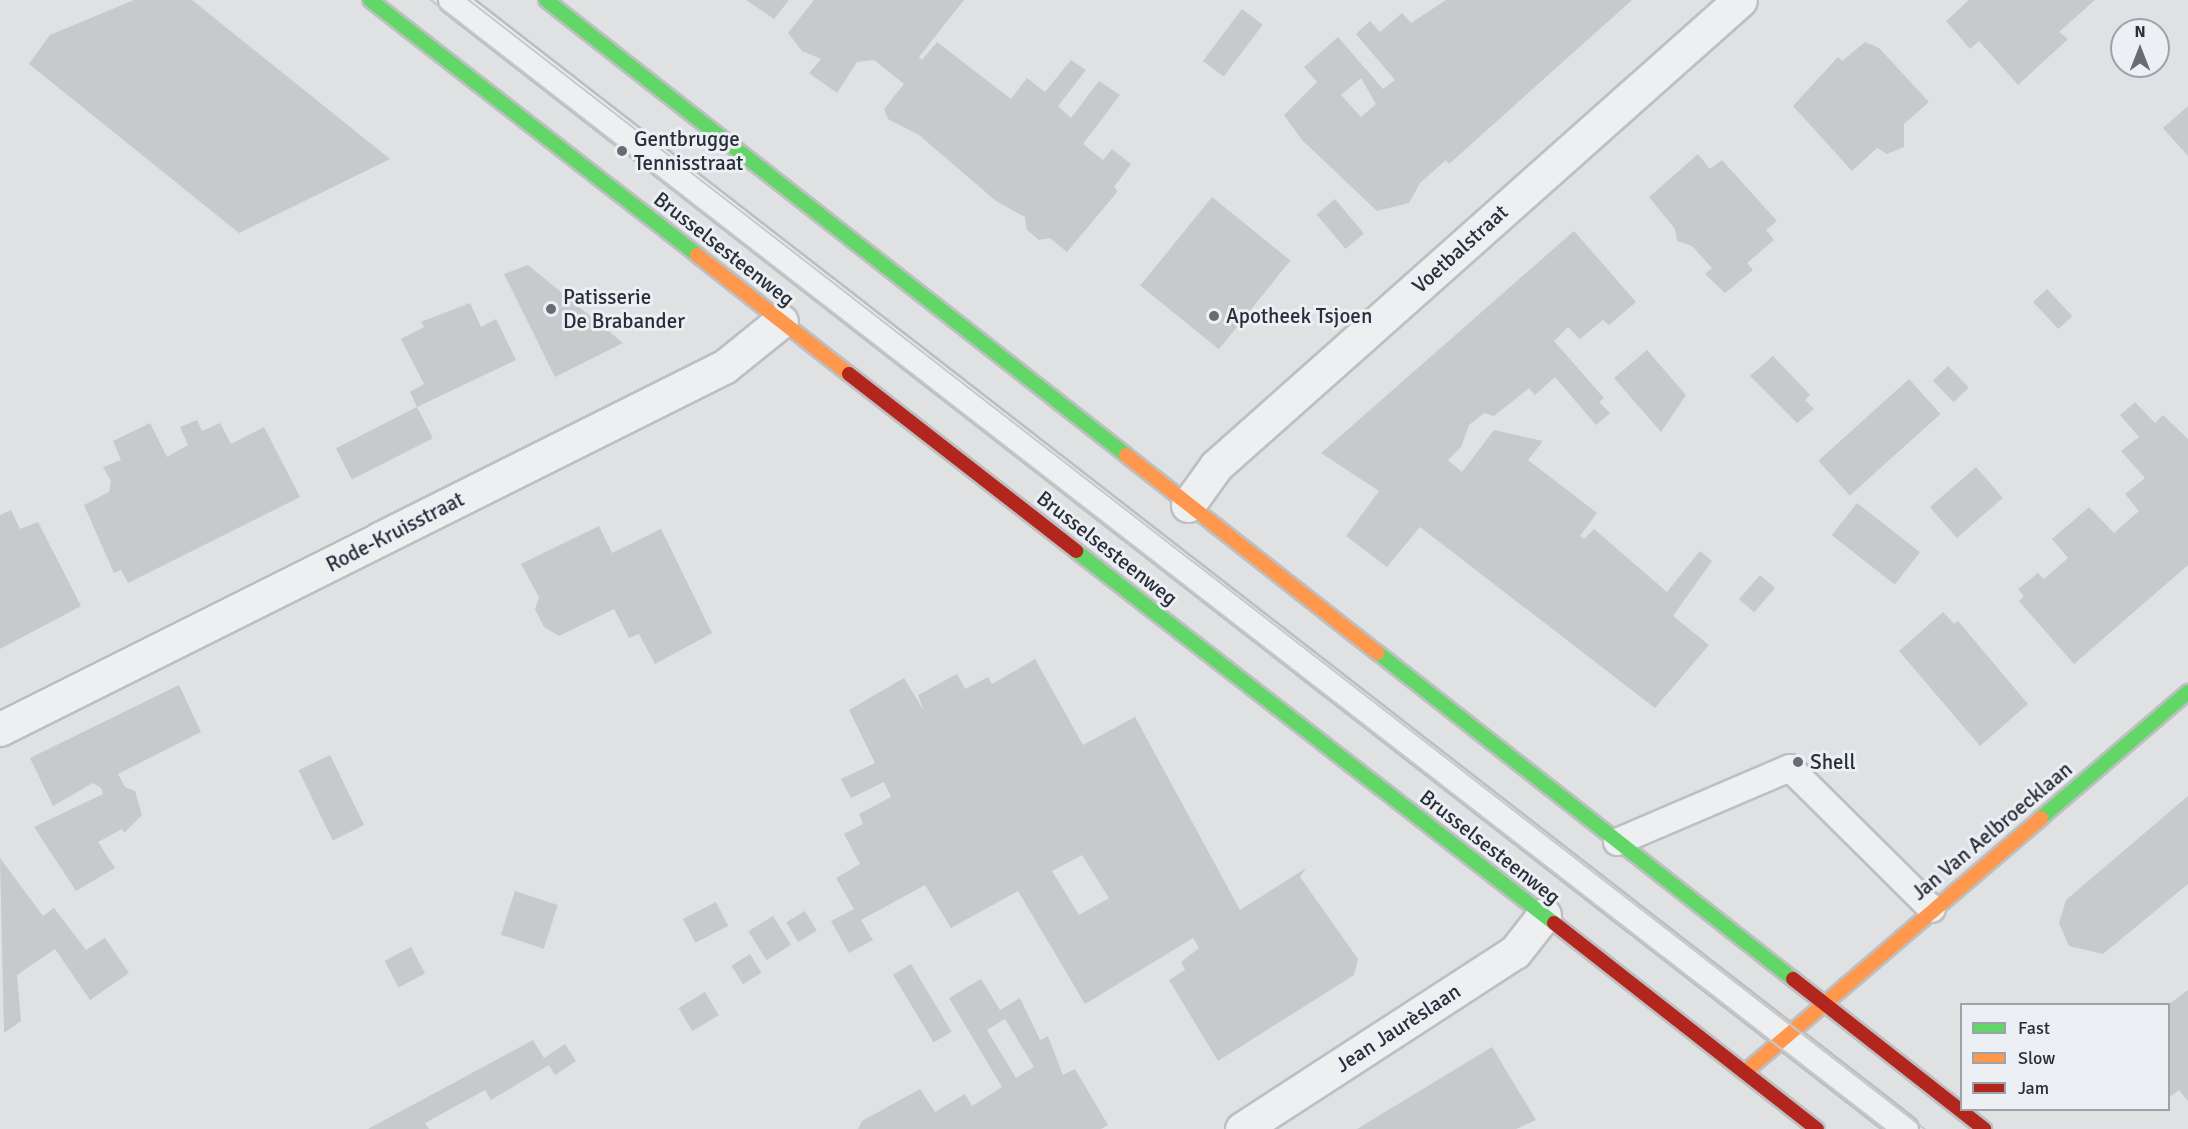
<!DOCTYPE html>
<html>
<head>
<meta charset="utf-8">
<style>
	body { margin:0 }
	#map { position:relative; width:2188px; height:1129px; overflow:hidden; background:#dfe1e3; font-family:Signika,sans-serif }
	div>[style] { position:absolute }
	.building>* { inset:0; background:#c7c9cb; transform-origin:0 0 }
	.roads { filter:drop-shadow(2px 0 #bdbfc1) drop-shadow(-2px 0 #bdbfc1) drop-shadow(0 2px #bdbfc1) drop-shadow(0 -2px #bdbfc1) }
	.lane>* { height:26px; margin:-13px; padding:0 13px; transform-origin:13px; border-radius:13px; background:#eeeff0 }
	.street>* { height:33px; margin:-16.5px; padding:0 16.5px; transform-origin:16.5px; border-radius:16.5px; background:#eeeff0 }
	.fast>* { height:14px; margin:-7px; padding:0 7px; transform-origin:7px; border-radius:7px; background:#63d668 }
	.slow>* { height:14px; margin:-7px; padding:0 7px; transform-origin:7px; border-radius:7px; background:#ff974d }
	.jam>* { height:14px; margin:-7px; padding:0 7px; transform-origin:7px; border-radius:7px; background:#b3261e }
	.tram>* { height:1.5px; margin:-0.75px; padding:0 0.75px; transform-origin:0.75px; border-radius:0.75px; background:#c7c8ca }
	.dots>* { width:16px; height:16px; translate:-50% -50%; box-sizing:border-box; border:3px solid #eceff3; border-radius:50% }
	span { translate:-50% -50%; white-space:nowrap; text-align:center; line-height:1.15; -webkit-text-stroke:6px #eceff3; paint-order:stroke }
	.poi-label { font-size:21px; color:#282f39 }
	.left { translate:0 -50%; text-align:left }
	.street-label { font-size:21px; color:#282f39 }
	.legend { position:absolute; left:1960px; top:1003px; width:210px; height:108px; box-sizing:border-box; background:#eceff3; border:2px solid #9ea2a9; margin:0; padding:8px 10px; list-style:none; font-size:18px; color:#282f39 }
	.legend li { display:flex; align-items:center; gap:12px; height:30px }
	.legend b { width:30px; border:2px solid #9ea2a9 }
	.north { position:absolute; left:2110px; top:18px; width:60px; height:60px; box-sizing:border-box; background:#eceff3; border:2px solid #9ea2a9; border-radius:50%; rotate:0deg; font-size:16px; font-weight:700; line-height:24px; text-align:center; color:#282f39 }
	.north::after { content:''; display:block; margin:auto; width:21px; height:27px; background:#686d74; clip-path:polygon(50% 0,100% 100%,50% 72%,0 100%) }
</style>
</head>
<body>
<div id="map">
	<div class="building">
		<div style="clip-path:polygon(134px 0,192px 0,390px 159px,239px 233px,29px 64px,50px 35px)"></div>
		<div style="clip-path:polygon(746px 0,789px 0,774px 19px)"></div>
		<div style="clip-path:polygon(814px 0,964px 0,919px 57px,922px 60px,937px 42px,1011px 99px,1027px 78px,1045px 92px,1071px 60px,1086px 70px,1058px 106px,1071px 118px,1099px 81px,1120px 95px,1083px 144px,1103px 160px,1112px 149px,1131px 164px,1114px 187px,1118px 191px,1067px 252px,1050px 238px,1039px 240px,1027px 230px,1025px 217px,996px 201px,919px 135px,888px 119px,884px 109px,904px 84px,874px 60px,857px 62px,837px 93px,809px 73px,821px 59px,802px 51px,788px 33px)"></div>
		<div style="clip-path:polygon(evenodd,1446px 0,1632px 0,1449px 164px,1446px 160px,1420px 183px,1409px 203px,1377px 211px,1302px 140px,1284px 115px,1317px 82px,1304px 67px,1338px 37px,1383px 89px,1395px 80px,1356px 34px,1370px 21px,1380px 32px,1402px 13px,1411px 23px,1446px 0,1361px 78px,1376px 104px,1361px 117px,1341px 95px,1361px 78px)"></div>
		<div style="clip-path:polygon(1969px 0,2095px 0,2059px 32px,2068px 39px,2018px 85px,1979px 41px,1970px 49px,1946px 21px)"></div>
		<div style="left:1242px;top:9px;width:26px;height:65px;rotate:37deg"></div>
		<div style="clip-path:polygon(1865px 42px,1879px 48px,1929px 102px,1904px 124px,1904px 147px,1887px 154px,1877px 148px,1852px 171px,1793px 106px,1838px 57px,1842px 61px)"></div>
		<div style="clip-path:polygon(2188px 106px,2188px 156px,2163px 128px)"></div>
		<div style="clip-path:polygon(1698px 154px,1710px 169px,1722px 160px,1777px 221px,1766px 230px,1774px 240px,1747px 263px,1753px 270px,1725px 293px,1705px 274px,1712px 268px,1692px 246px,1677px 241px,1675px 229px,1649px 197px)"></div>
		<div style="left:1212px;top:197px;width:101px;height:114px;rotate:39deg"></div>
		<div style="left:1335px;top:199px;width:45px;height:24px;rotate:50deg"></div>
		<div style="clip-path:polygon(1574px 231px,1636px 302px,1609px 325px,1603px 320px,1580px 339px,1568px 327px,1554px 341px,1604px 398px,1599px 402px,1610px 413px,1596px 425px,1555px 377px,1535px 395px,1529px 388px,1494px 416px,1484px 413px,1469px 425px,1461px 447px,1448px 460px,1462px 472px,1494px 430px,1543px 441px,1528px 460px,1597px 513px,1580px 536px,1584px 539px,1594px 529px,1667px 592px,1700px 551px,1712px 561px,1673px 616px,1709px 645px,1655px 708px,1420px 527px,1387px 567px,1346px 536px,1379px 491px,1321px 453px)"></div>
		<div style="clip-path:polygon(528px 265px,623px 343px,555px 377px,504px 274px)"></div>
		<div style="left:2047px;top:289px;width:37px;height:19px;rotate:47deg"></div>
		<div style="clip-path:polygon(470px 303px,481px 327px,496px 319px,516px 360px,417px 407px,410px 392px,424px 384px,401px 339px,424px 327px,421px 322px)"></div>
		<div style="clip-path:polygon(1647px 350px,1686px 395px,1661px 432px,1614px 378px)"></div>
		<div style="clip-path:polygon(1773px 356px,1810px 395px,1805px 400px,1814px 409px,1797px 423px,1750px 376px)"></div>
		<div style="left:1948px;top:366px;width:30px;height:21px;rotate:46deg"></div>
		<div style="left:1909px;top:379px;width:47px;height:122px;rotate:48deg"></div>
		<div style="clip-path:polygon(2135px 402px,2155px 423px,2163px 415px,2188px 439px,2188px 565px,2074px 664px,2019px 601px,2024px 596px,2018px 589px,2038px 573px,2044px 579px,2068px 558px,2052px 539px,2089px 507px,2114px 533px,2139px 511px,2125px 494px,2145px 478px,2121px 451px,2139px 437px,2120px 415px)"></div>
		<div style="left:417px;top:407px;width:35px;height:91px;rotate:63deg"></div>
		<div style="clip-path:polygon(197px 420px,202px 431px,220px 423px,231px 444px,264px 427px,300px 497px,128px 583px,121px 570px,114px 573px,84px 505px,109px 492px,111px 481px,103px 467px,121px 460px,113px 441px,150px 423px,167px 457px,188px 445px,180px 427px)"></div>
		<div style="left:1976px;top:467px;width:41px;height:61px;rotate:49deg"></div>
		<div style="left:1857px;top:503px;width:80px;height:41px;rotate:38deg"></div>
		<div style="clip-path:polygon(11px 510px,20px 529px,38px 522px,81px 606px,0 649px,0 515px)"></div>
		<div style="clip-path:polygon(599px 526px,612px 553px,661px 529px,712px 633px,655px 664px,639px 634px,629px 638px,614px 609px,559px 636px,544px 627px,535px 609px,539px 597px,521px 564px)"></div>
		<div style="left:1760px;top:575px;width:20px;height:32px;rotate:41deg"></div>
		<div style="clip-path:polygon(1943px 612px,1954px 624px,1958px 621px,2028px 704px,1980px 746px,1899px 651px)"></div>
		<div style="clip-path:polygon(evenodd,1035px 659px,1083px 745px,1135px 717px,1240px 910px,1306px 868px,1300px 877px,1358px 959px,1354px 975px,1218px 1061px,1169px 980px,1185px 970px,1181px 962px,1199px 948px,1193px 938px,1085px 1004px,1018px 891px,951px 928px,925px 885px,861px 920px,873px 940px,849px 953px,831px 921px,854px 909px,836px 878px,860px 864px,844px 834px,863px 824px,859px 814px,891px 797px,884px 782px,851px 798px,841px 779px,875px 763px,849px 710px,904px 678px,924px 711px,918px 695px,957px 674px,965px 689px,988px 677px,992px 684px,1035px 659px,1082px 855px,1109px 898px,1079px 915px,1052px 871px,1082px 855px)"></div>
		<div style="clip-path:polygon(179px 685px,201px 732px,118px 774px,125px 787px,135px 791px,142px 815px,124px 833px,122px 829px,98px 842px,115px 868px,76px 891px,34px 827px,103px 794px,101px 788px,93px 783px,53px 806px,30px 758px)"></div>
		<div style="left:330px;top:755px;width:78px;height:35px;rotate:64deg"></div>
		<div style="clip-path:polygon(2188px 796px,2188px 884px,2103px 954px,2069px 946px,2059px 923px,2066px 900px)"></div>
		<div style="clip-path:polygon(0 858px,43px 916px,54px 908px,86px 950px,105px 938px,129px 973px,90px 1000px,55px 949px,17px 975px,21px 1021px,4px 1033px)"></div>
		<div style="left:515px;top:891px;width:45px;height:46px;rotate:18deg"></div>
		<div style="left:716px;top:902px;width:27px;height:37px;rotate:63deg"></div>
		<div style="left:805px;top:911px;width:23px;height:22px;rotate:59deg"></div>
		<div style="left:773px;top:916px;width:34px;height:29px;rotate:58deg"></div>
		<div style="left:411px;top:947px;width:30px;height:30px;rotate:62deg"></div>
		<div style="left:750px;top:954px;width:22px;height:22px;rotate:58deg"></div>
		<div style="left:911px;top:964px;width:79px;height:21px;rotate:59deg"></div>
		<div style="clip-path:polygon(evenodd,981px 979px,1000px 1010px,1020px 998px,1040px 1040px,1048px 1036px,1063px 1075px,1075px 1069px,1108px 1125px,1101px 1129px,858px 1129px,862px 1121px,920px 1089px,935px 1112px,965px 1094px,972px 1106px,1002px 1087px,949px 998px,981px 979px,1005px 1019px,1034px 1067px,1016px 1078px,987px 1030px,1005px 1019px)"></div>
		<div style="clip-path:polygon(2188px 990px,2188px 1101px,2179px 1090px,2168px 1098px,2168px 1005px)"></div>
		<div style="left:705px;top:992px;width:27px;height:31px;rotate:59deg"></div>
		<div style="clip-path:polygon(533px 1040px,544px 1058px,565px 1044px,576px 1061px,555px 1075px,549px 1065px,491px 1100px,485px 1090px,425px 1123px,429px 1129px,368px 1129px)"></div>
		<div style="clip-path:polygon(1492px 1047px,1536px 1120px,1516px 1129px,1357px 1129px)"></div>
	</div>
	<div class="roads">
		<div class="lane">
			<div style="left:452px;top:0;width:1840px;rotate:37.85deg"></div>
			<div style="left:1617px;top:842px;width:188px;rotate:-23.2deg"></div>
			<div style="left:1790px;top:768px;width:200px;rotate:44.8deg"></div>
		</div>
		<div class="street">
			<div style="left:1188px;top:505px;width:48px;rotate:-54.3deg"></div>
			<div style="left:1216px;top:466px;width:701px;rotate:-41.65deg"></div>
			<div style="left:0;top:729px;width:809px;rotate:-26.57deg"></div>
			<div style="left:724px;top:367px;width:73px;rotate:-38.9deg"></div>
			<div style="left:1242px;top:1129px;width:325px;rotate:-33deg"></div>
			<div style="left:1515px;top:952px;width:47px;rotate:-51.9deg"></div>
		</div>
		<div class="fast">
			<div style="left:370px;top:0;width:415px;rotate:37.9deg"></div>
			<div style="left:546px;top:0;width:737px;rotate:38.11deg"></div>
			<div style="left:1076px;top:551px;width:606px;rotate:37.89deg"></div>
			<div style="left:1378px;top:653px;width:528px;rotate:38.15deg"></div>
			<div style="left:2041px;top:818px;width:194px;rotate:-40.6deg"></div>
		</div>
		<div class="slow">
			<div style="left:697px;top:255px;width:193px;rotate:38.1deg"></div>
			<div style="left:1126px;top:455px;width:320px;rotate:38.2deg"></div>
			<div style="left:1745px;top:1072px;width:390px;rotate:-40.6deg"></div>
		</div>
		<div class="jam">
			<div style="left:849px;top:374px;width:288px;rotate:37.9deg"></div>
			<div style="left:1554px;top:923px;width:334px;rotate:38.1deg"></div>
			<div style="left:1793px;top:979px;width:243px;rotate:38.1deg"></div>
		</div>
	</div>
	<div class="tram">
		<div style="left:431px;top:0;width:1841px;rotate:37.83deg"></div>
		<div style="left:469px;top:0;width:1842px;rotate:37.79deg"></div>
	</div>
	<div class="dots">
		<div style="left:622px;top:151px;background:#686d74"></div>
		<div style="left:551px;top:309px;background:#686d74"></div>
		<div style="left:1214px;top:316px;background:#686d74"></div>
		<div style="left:1798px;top:762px;background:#686d74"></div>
	</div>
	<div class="poi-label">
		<span class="left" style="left:634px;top:151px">Gentbrugge<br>Tennisstraat</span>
		<span class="left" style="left:563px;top:309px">Patisserie<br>De Brabander</span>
		<span class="left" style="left:1226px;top:316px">Apotheek Tsjoen</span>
		<span class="left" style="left:1810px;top:762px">Shell</span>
	</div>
	<div class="street-label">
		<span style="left:724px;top:249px;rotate:38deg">Brusselsesteenweg</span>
		<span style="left:1460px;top:249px;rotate:-42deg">Voetbalstraat</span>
		<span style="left:395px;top:532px;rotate:-27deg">Rode-Kruisstraat</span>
		<span style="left:1107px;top:548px;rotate:38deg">Brusselsesteenweg</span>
		<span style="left:1992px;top:831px;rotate:-40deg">Jan Van Aelbroecklaan</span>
		<span style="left:1490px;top:847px;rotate:38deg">Brusselsesteenweg</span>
		<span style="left:1398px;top:1028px;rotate:-33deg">Jean Jaurèslaan</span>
	</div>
	<ul class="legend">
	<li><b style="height:8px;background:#63d668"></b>Fast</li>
	<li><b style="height:8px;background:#ff974d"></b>Slow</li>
	<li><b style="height:8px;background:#b3261e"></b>Jam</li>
	</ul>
	<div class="north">N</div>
</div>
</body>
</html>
